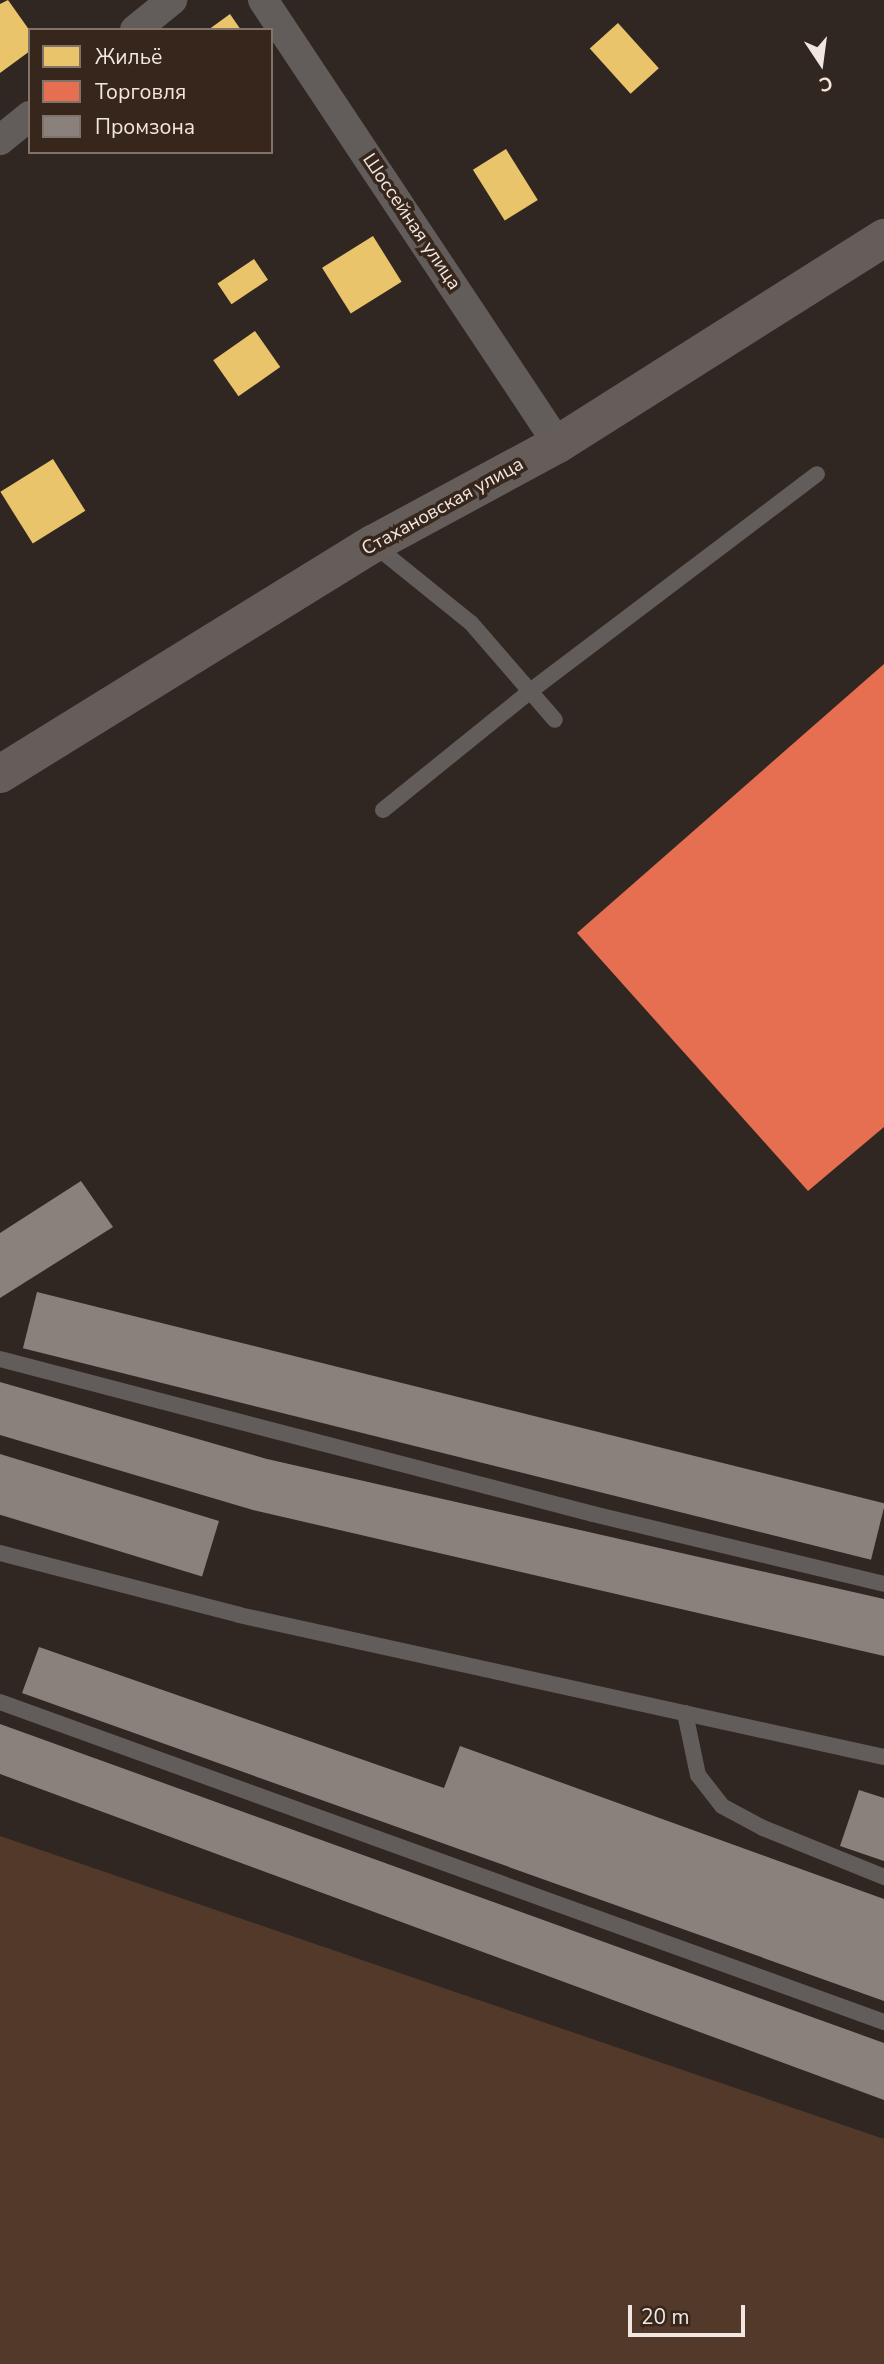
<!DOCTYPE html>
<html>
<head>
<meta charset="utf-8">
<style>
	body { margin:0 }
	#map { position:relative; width:884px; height:2364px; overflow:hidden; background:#302722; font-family:"Nunito Sans",sans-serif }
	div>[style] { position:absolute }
	.green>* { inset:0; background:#52392a }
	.homes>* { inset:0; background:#e9c46a; transform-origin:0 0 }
	.shops>* { inset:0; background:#e76f51 }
	.industry>* { inset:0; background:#8a817c; transform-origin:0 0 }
	.lane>* { height:16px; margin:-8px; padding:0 8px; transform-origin:8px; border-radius:8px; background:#625d5b }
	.street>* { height:30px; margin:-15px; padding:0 15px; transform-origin:15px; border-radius:15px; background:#625d5b }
	.primary>* { height:38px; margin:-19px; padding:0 19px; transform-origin:19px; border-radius:19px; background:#645d59 }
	span { translate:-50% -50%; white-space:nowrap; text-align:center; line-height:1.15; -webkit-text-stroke:7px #36261c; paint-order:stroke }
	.street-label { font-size:19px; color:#f1e6e0 }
	.legend { position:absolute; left:28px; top:28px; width:245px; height:126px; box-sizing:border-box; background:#36261c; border:2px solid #81736a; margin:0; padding:9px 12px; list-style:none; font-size:21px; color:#f1e6e0 }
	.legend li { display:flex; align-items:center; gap:14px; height:35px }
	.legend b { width:35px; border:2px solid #81736a }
	.north { position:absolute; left:786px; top:28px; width:70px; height:70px; -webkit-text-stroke:5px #36261c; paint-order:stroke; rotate:167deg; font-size:19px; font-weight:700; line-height:28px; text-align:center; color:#f1e6e0 }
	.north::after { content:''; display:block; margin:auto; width:24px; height:32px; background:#f1e6e0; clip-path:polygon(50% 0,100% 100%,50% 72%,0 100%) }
	.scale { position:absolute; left:628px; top:2305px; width:117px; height:32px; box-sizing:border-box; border:4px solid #f1e6e0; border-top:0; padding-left:9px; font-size:21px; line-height:24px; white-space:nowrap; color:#f1e6e0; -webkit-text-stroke:5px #36261c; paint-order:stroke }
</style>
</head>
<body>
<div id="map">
	<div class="green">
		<div style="clip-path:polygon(0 1836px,884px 2139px,884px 2364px,0 2364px)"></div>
	</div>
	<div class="homes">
		<div style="clip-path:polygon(8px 0,30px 31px,30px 51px,0 73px,0 4px)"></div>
		<div style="clip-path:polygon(230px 14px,241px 30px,208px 30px)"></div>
		<div style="left:618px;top:23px;width:61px;height:38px;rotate:48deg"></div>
		<div style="left:506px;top:149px;width:60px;height:39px;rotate:58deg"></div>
		<div style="left:373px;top:236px;width:54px;height:60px;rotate:58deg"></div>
		<div style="left:254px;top:259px;width:25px;height:44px;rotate:56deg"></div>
		<div style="left:255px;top:331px;width:44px;height:51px;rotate:55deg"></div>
		<div style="left:53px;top:459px;width:61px;height:62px;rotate:58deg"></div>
	</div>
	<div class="shops">
		<div style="clip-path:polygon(884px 664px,884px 1127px,808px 1191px,577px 933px)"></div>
	</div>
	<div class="industry">
		<div style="clip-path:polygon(81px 1181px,113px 1227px,0 1298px,0 1233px)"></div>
		<div style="left:37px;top:1292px;width:874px;height:58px;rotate:14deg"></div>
		<div style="clip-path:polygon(0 1382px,267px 1459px,884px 1599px,884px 1656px,253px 1510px,0 1435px)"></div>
		<div style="left:0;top:1454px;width:229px;height:58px;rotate:17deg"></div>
		<div style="clip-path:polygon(39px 1647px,444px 1788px,460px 1746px,884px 1899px,884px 2001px,22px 1693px)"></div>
		<div style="clip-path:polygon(0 1724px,884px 2043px,884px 2100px,0 1774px)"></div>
		<div style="clip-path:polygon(859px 1790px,884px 1798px,884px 1861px,840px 1846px)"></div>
	</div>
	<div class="lane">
		<div style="left:373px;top:544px;width:126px;rotate:38.9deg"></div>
		<div style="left:471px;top:623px;width:128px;rotate:49.1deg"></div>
		<div style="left:383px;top:810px;width:188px;rotate:-38.9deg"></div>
		<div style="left:529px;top:692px;width:361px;rotate:-37.1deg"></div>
		<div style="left:0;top:1359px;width:613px;rotate:14.65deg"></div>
		<div style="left:593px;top:1514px;width:299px;rotate:13.5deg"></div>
		<div style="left:0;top:1553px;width:247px;rotate:14.5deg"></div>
		<div style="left:239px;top:1615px;width:660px;rotate:12.42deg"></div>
		<div style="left:0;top:1702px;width:940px;rotate:19.9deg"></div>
		<div style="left:685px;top:1713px;width:63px;rotate:78.2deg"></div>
		<div style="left:698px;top:1775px;width:39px;rotate:52deg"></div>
		<div style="left:722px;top:1806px;width:47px;rotate:28.2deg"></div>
		<div style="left:763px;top:1828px;width:131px;rotate:22deg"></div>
	</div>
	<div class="street">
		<div style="left:263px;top:0;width:533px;rotate:56.4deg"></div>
		<div style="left:135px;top:30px;width:48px;rotate:-39deg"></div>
		<div style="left:0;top:140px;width:38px;rotate:-39deg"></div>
	</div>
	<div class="primary">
		<div style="left:0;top:774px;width:438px;rotate:-31.7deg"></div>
		<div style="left:373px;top:544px;width:210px;rotate:-28.4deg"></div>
		<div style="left:558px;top:444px;width:386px;rotate:-32.3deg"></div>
	</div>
	<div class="street-label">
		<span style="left:411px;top:222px;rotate:56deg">Шоссейная улица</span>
		<span style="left:443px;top:507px;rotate:-29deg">Стахановская улица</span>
	</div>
	<ul class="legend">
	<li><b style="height:19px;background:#e9c46a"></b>Жильё</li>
	<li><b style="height:19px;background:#e76f51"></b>Торговля</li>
	<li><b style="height:19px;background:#8a817c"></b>Промзона</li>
	</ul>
	<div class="north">С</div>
	<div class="scale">20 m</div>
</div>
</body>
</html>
